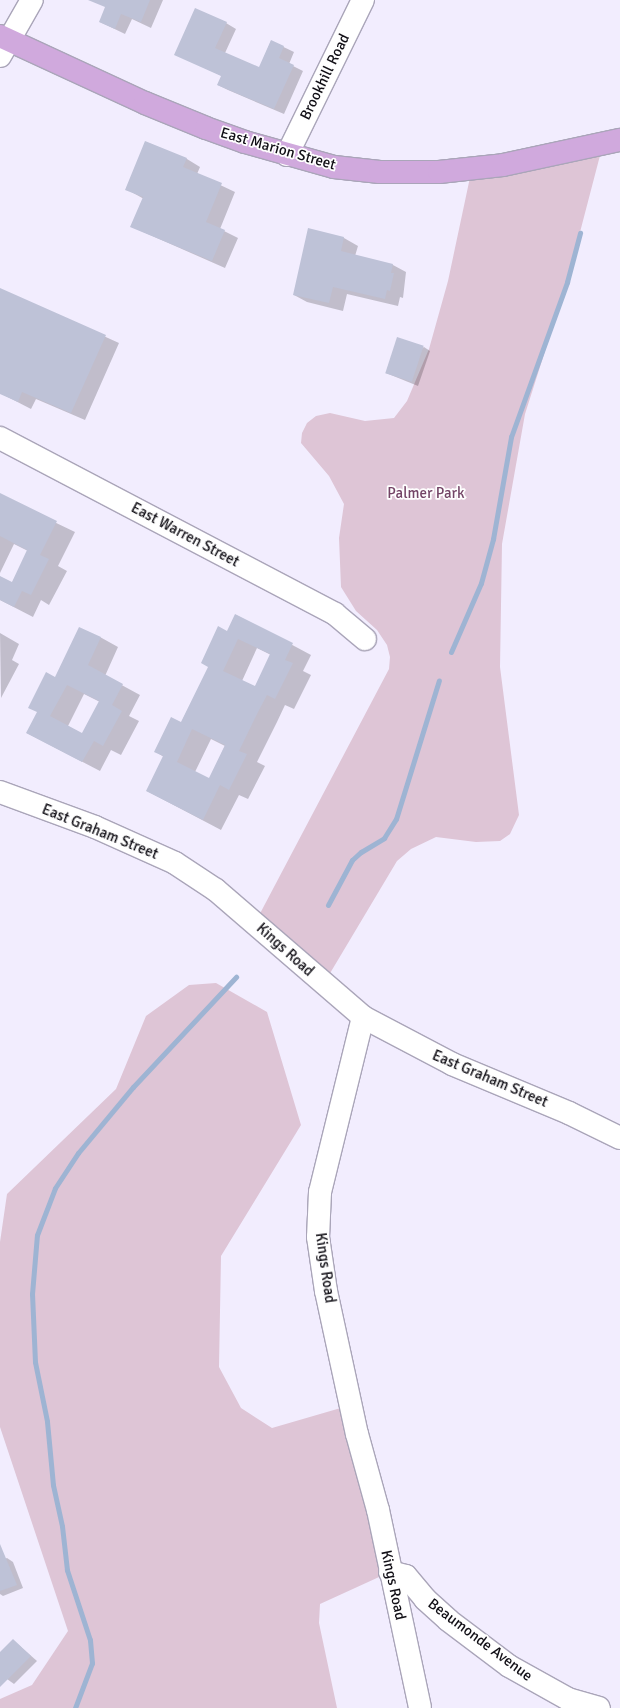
<!DOCTYPE html>
<html>
<head>
<meta charset="utf-8">
<style>
	body { margin:0 }
	#map { position:relative; width:620px; height:1708px; overflow:hidden; background:#f2edfe; font-family:Signika,sans-serif }
	div>[style] { position:absolute }
	.green>* { inset:0; background:#dec5d6 }
	.shadow>* { inset:0; background:#0003 }
	.stream>* { height:5px; margin:-2.5px; padding:0 2.5px; transform-origin:2.5px; border-radius:2.5px; background:#9eb4d3 }
	.building>* { inset:0; background:#bec2d7; transform-origin:0 0 }
	.roads { filter:drop-shadow(1px 0 #aaa5b9) drop-shadow(-1px 0 #aaa5b9) drop-shadow(0 1px #aaa5b9) drop-shadow(0 -1px #aaa5b9) }
	.minor>* { height:22px; margin:-11px; padding:0 11px; transform-origin:11px; border-radius:11px; background:#fff }
	.major>* { height:22px; margin:-11px; padding:0 11px; transform-origin:11px; border-radius:11px; background:#d0a9dd }
	span { translate:-50% -50%; white-space:nowrap; text-align:center; line-height:1.15; -webkit-text-stroke:3.5px #fefefe; paint-order:stroke }
	.street-label { font-size:15px; color:#100e15 }
	.park-label { font-size:15px; color:#734466 }
</style>
</head>
<body>
<div id="map">
	<div class="green">
		<div style="clip-path:polygon(603px 144px,567px 282px,525px 414px,502px 544px,500px 667px,519px 815px,510px 834px,500px 841px,476px 842px,436px 837px,411px 849px,397px 861px,323px 985px,255px 923px,389px 669px,390px 657px,387px 645px,377px 630px,356px 611px,341px 587px,339px 538px,344px 504px,329px 476px,301px 443px,302px 433px,307px 423px,316px 416px,330px 413px,365px 421px,394px 418px,407px 401px,429px 349px,448px 281px,472px 168px)"></div>
		<div style="clip-path:polygon(216px 983px,267px 1012px,301px 1125px,221px 1256px,219px 1367px,241px 1408px,272px 1428px,351px 1405px,390px 1572px,320px 1604px,319px 1623px,337px 1708px,0 1708px,0 1699px,32px 1685px,68px 1631px,0 1427px,0 1242px,7px 1194px,116px 1089px,146px 1016px,189px 985px)"></div>
	</div>
	<div class="shadow">
		<div style="clip-path:polygon(110px 0,163px 0,151px 28px,132px 19px,125px 34px,100px 22px)"></div>
		<div style="clip-path:polygon(226px 23px,236px 29px,225px 53px,259px 69px,271px 41px,294px 52px,289px 64px,303px 71px,284px 114px,228px 90px,218px 85px,222px 76px,175px 54px)"></div>
		<div style="clip-path:polygon(146px 142px,187px 159px,200px 167px,197px 174px,235px 192px,220px 229px,238px 238px,225px 268px,132px 227px,144px 199px,126px 189px)"></div>
		<div style="clip-path:polygon(309px 230px,344px 238px,358px 246px,355px 256px,393px 265px,406px 272px,403px 298px,400px 297px,398px 306px,347px 294px,343px 311px,307px 302px,294px 295px)"></div>
		<div style="clip-path:polygon(0 289px,119px 343px,85px 420px,36px 399px,31px 409px,0 393px)"></div>
		<div style="clip-path:polygon(424px 347px,430px 351px,418px 386px,386px 373px)"></div>
		<div style="clip-path:polygon(0 496px,75px 532px,58px 566px,67px 571px,49px 605px,41px 600px,33px 617px,0 600px,0 577px,12px 583px,28px 551px,14px 544px,0 573px)"></div>
		<div style="clip-path:polygon(evenodd,236px 615px,311px 655px,303px 671px,311px 675px,294px 709px,285px 705px,277px 722px,257px 762px,265px 766px,248px 799px,239px 795px,221px 830px,147px 791px,164px 757px,156px 752px,181px 723px,236px 615px,257px 648px,271px 655px,255px 687px,242px 681px,257px 648px,236px 615px,211px 739px,225px 746px,209px 780px,195px 772px,211px 739px)"></div>
		<div style="clip-path:polygon(0 633px,19px 644px,12px 660px,19px 664px,1px 698px)"></div>
		<div style="clip-path:polygon(evenodd,100px 637px,118px 647px,105px 676px,140px 695px,129px 716px,139px 721px,121px 755px,111px 750px,100px 771px,27px 733px,100px 637px,84px 694px,100px 702px,82px 734px,68px 726px,84px 694px)"></div>
		<div style="clip-path:polygon(7px 1558px,13px 1562px,23px 1588px,3px 1596px,0 1594px,0 1561px)"></div>
		<div style="clip-path:polygon(13px 1640px,37px 1661px,14px 1684px,0 1674px,0 1654px)"></div>
	</div>
	<div class="stream">
		<div style="left:451px;top:652px;width:75px;rotate:-66.5deg"></div>
		<div style="left:481px;top:583px;width:46px;rotate:-74.7deg"></div>
		<div style="left:493px;top:539px;width:104px;rotate:-80deg"></div>
		<div style="left:511px;top:437px;width:165px;rotate:-70.1deg"></div>
		<div style="left:567px;top:282px;width:51px;rotate:-75.1deg"></div>
		<div style="left:328px;top:905px;width:51px;rotate:-61.9deg"></div>
		<div style="left:352px;top:860px;width:12px;rotate:-42deg"></div>
		<div style="left:361px;top:852px;width:27px;rotate:-31deg"></div>
		<div style="left:384px;top:838px;width:22px;rotate:-58deg"></div>
		<div style="left:396px;top:819px;width:145px;rotate:-72.8deg"></div>
		<div style="left:75px;top:1708px;width:48px;rotate:-69.3deg"></div>
		<div style="left:92px;top:1663px;width:23px;rotate:-95deg"></div>
		<div style="left:90px;top:1640px;width:74px;rotate:-108.2deg"></div>
		<div style="left:67px;top:1570px;width:44px;rotate:-96.5deg"></div>
		<div style="left:62px;top:1526px;width:42px;rotate:-102.4deg"></div>
		<div style="left:53px;top:1485px;width:64px;rotate:-95.4deg"></div>
		<div style="left:47px;top:1421px;width:60px;rotate:-101.5deg"></div>
		<div style="left:35px;top:1362px;width:68px;rotate:-92.5deg"></div>
		<div style="left:32px;top:1294px;width:59px;rotate:-85.2deg"></div>
		<div style="left:37px;top:1235px;width:50px;rotate:-69deg"></div>
		<div style="left:55px;top:1188px;width:42px;rotate:-56.7deg"></div>
		<div style="left:78px;top:1153px;width:86px;rotate:-50.2deg"></div>
		<div style="left:133px;top:1087px;width:151px;rotate:-46.9deg"></div>
	</div>
	<div class="building">
		<div style="clip-path:polygon(88px 0,150px 0,141px 22px,121px 14px,115px 29px,99px 22px,105px 7px)"></div>
		<div style="clip-path:polygon(195px 8px,227px 22px,215px 48px,259px 67px,271px 40px,284px 46px,279px 58px,294px 65px,274px 109px,217px 85px,221px 76px,174px 55px)"></div>
		<div style="clip-path:polygon(145px 141px,187px 158px,183px 167px,222px 183px,206px 222px,225px 230px,212px 261px,130px 227px,143px 197px,125px 190px)"></div>
		<div style="clip-path:polygon(308px 228px,344px 237px,341px 251px,393px 264px,391px 273px,394px 273px,390px 291px,387px 290px,385px 299px,333px 287px,329px 303px,293px 295px)"></div>
		<div style="clip-path:polygon(0 288px,106px 335px,71px 413px,22px 392px,18px 402px,0 394px)"></div>
		<div style="left:397px;top:337px;width:28px;height:38px;rotate:18deg"></div>
		<div style="clip-path:polygon(0 493px,57px 521px,40px 555px,49px 559px,31px 595px,22px 591px,14px 607px,0 600px,0 576px,12px 582px,27px 550px,0 536px)"></div>
		<div style="clip-path:polygon(evenodd,235px 614px,293px 643px,285px 660px,293px 663px,275px 699px,267px 695px,258px 712px,239px 751px,247px 754px,229px 790px,220px 785px,203px 820px,146px 791px,163px 756px,154px 752px,171px 717px,181px 722px,208px 667px,201px 663px,218px 626px,227px 631px,235px 614px,238px 639px,270px 654px,255px 686px,223px 671px,238px 639px,235px 614px,192px 729px,225px 745px,209px 778px,177px 762px,192px 729px)"></div>
		<div style="clip-path:polygon(evenodd,79px 627px,101px 637px,88px 665px,123px 684px,112px 705px,122px 711px,103px 746px,94px 741px,82px 762px,26px 733px,37px 712px,28px 708px,46px 672px,55px 677px,79px 627px,67px 685px,99px 701px,82px 733px,50px 716px,67px 685px)"></div>
		<div style="clip-path:polygon(0 1544px,17px 1585px,0 1591px)"></div>
		<div style="clip-path:polygon(13px 1639px,31px 1656px,0 1687px,0 1652px)"></div>
	</div>
	<div class="roads">
		<div class="minor">
			<div style="left:0;top:56px;width:64px;rotate:-60.3deg"></div>
			<div style="left:287px;top:155px;width:173px;rotate:-63.9deg"></div>
			<div style="left:0;top:438px;width:378px;rotate:27.7deg"></div>
			<div style="left:335px;top:614px;width:39px;rotate:40deg"></div>
			<div style="left:0;top:792px;width:101px;rotate:20.2deg"></div>
			<div style="left:95px;top:827px;width:88px;rotate:24.2deg"></div>
			<div style="left:175px;top:863px;width:49px;rotate:33.4deg"></div>
			<div style="left:216px;top:890px;width:194px;rotate:40.8deg"></div>
			<div style="left:363px;top:1017px;width:101px;rotate:27.8deg"></div>
			<div style="left:452px;top:1064px;width:127px;rotate:22.7deg"></div>
			<div style="left:569px;top:1113px;width:57px;rotate:26.1deg"></div>
			<div style="left:363px;top:1017px;width:180px;rotate:103.8deg"></div>
			<div style="left:320px;top:1192px;width:45px;rotate:92.5deg"></div>
			<div style="left:318px;top:1237px;width:55px;rotate:81.6deg"></div>
			<div style="left:326px;top:1291px;width:146px;rotate:77.8deg"></div>
			<div style="left:357px;top:1434px;width:79px;rotate:74.6deg"></div>
			<div style="left:378px;top:1510px;width:202px;rotate:78deg"></div>
			<div style="left:390px;top:1572px;width:16px;rotate:14deg"></div>
			<div style="left:406px;top:1576px;width:30px;rotate:50deg"></div>
			<div style="left:425px;top:1599px;width:31px;rotate:42deg"></div>
			<div style="left:448px;top:1620px;width:76px;rotate:37deg"></div>
			<div style="left:509px;top:1666px;width:68px;rotate:29.2deg"></div>
			<div style="left:568px;top:1699px;width:32px;rotate:16deg"></div>
		</div>
		<div class="major">
			<div style="left:0;top:36px;width:160px;rotate:24.8deg"></div>
			<div style="left:145px;top:103px;width:66px;rotate:22.3deg"></div>
			<div style="left:206px;top:128px;width:41px;rotate:19.7deg"></div>
			<div style="left:245px;top:142px;width:92px;rotate:15.7deg"></div>
			<div style="left:334px;top:167px;width:46px;rotate:6.2deg"></div>
			<div style="left:380px;top:172px;width:59px"></div>
			<div style="left:439px;top:172px;width:64px;rotate:-6.2deg"></div>
			<div style="left:503px;top:165px;width:120px;rotate:-12.1deg"></div>
		</div>
	</div>
	<div class="street-label">
		<span style="left:325px;top:77px;rotate:-64deg">Brookhill Road</span>
		<span style="left:278px;top:149px;rotate:16deg">East Marion Street</span>
		<span style="left:185px;top:535px;rotate:28deg">East Warren Street</span>
		<span style="left:100px;top:832px;rotate:22deg">East Graham Street</span>
		<span style="left:285px;top:950px;rotate:42deg">Kings Road</span>
		<span style="left:490px;top:1079px;rotate:23deg">East Graham Street</span>
		<span style="left:325px;top:1268px;rotate:82deg">Kings Road</span>
		<span style="left:393px;top:1585px;rotate:78deg">Kings Road</span>
		<span style="left:480px;top:1640px;rotate:37deg">Beaumonde Avenue</span>
	</div>
	<div class="park-label">
		<span style="left:426px;top:494px">Palmer Park</span>
	</div>
</div>
</body>
</html>
